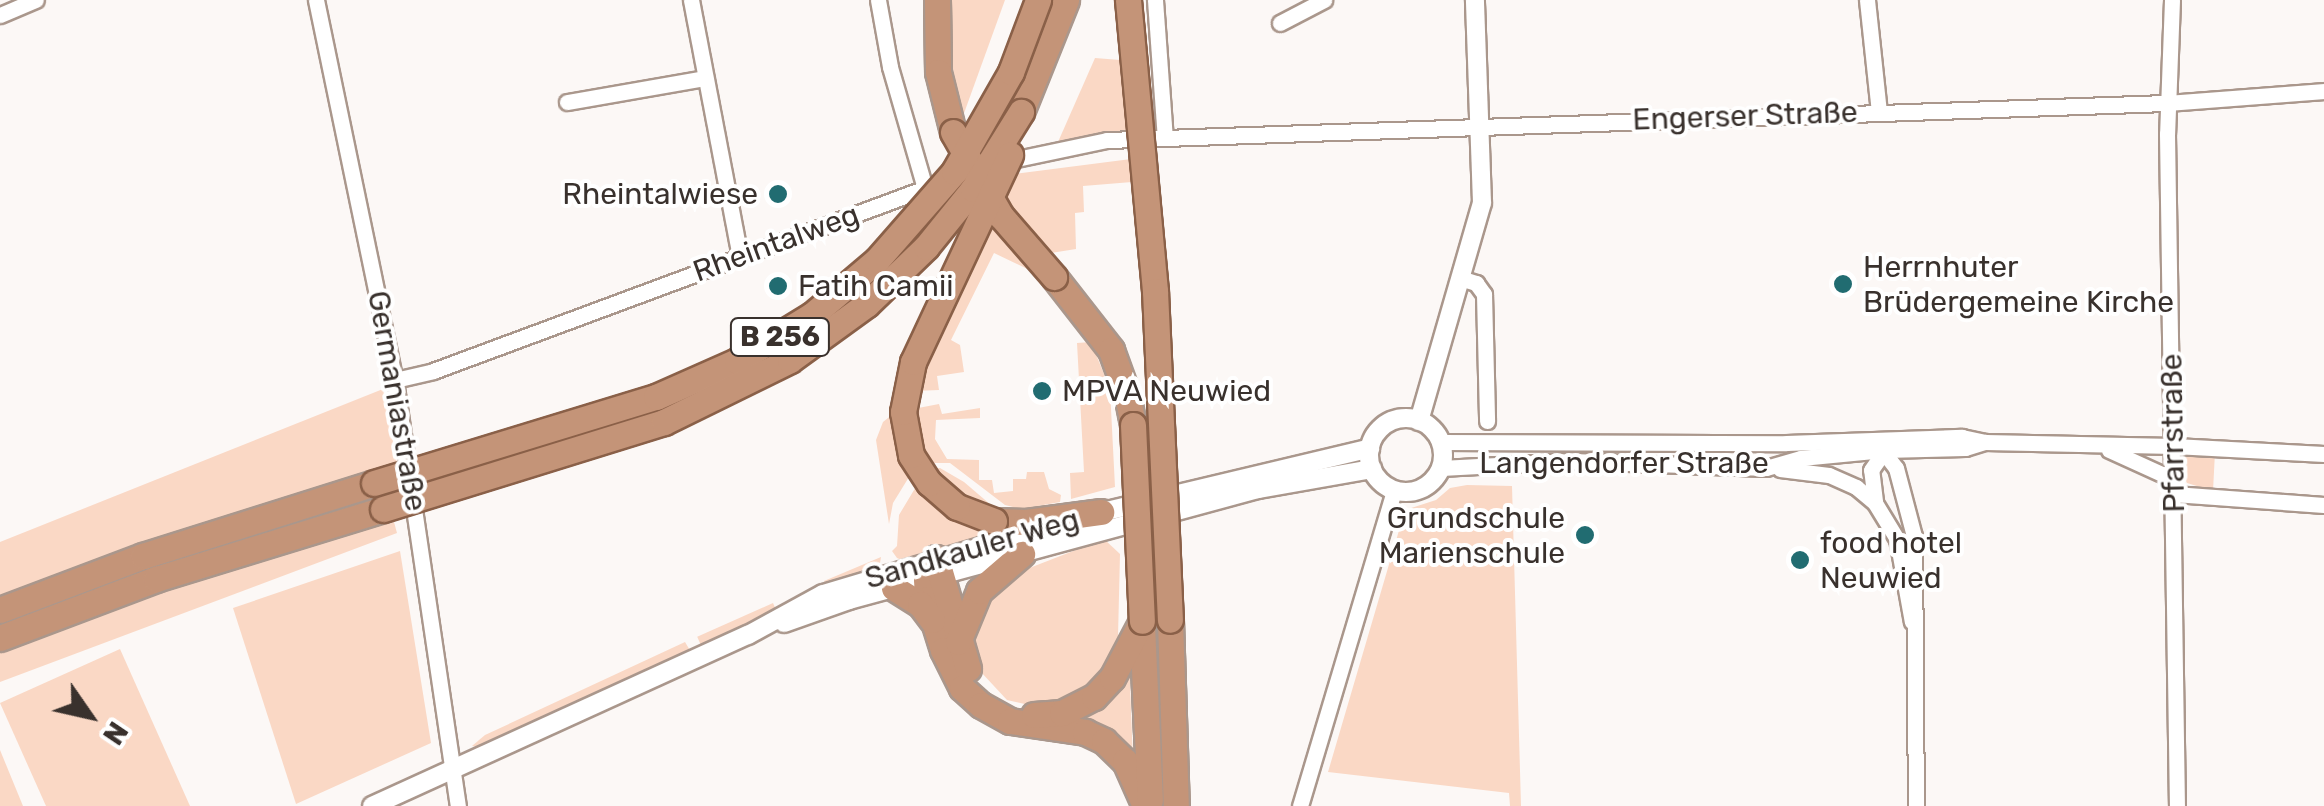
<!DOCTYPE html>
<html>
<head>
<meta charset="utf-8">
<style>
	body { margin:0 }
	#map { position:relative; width:2324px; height:806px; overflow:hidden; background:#fcf8f6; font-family:Rubik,sans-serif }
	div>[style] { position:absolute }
	.green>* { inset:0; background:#fad8c5; transform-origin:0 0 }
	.roads { filter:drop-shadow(2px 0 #aa978c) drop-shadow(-2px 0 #aa978c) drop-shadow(0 2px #aa978c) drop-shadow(0 -2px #aa978c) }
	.minor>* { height:15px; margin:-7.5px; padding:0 7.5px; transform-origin:7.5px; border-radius:7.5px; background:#fff }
	.tertiary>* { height:18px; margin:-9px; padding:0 9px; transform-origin:9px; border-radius:9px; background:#fff }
	.tertiary>.ring { margin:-9px; padding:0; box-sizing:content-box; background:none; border:18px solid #fff; border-radius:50% }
	.trunk>* { height:25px; margin:-12.5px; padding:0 12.5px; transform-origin:12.5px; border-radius:12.5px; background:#c49478 }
	.bridges { filter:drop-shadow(2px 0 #8a6048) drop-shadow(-2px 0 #8a6048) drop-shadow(0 2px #8a6048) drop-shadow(0 -2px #8a6048) }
	.trunk-bridge>* { height:25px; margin:-12.5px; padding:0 12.5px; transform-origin:12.5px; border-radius:12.5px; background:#c49478 }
	.dots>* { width:28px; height:28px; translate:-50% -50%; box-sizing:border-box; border:5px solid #fff; border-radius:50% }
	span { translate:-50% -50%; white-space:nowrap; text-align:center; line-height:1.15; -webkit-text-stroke:8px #fff; paint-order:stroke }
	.shield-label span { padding:2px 8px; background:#fff; border:2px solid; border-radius:8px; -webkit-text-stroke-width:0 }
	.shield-label { font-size:28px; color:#39312d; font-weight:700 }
	.street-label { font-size:30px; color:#39312d }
	.poi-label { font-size:30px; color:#39312d }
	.right { translate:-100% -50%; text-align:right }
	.left { translate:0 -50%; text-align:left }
	.north { position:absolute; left:40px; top:666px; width:100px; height:100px; -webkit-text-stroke:8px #fff; paint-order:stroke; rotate:124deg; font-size:28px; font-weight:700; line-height:40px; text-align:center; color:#39312d }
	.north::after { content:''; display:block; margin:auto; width:35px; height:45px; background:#39312d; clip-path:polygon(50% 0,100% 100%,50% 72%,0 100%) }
</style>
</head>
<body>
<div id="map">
	<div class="green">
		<div style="clip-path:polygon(952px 0,1005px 0,963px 116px,951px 60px)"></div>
		<div style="clip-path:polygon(1095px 58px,1120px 60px,1127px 131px,1058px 142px)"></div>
		<div style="clip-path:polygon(1131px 159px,1132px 182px,1083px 186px,1084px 212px,1075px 213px,1076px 249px,1051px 253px,1003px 199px,1015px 174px)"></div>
		<div style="clip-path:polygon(991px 223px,1036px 273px,994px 253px,951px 340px,960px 345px,964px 372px,937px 376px,939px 390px,915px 391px)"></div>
		<div style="clip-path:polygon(1091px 342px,1110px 389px,1115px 487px,1071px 499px,1070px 473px,1084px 472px,1077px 343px)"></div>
		<div style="clip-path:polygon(383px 389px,398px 468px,0 602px,0 542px)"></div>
		<div style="clip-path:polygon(939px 404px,942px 414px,980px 408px,980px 418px,936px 420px,935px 439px,947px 459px,979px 460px,979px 480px,992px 480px,994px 493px,1013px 491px,1013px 479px,1026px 479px,1027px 472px,1044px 472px,1049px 489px,1061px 495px,1060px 502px,1021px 509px,1005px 505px,950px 463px,928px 463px,913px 409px)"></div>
		<div style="clip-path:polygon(893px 414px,900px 460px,909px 477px,893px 503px,889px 524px,876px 440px,883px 422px)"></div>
		<div style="clip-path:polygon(2215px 452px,2213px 491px,2187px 483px,2182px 473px,2186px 453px)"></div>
		<div style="clip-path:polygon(940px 468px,964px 482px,998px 511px,964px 498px,932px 469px)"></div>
		<div style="clip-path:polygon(917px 485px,1008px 531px,906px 562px,897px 558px,892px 551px,897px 546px,899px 515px)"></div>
		<div style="clip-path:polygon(1467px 485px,1512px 486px,1521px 806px,1510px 806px,1509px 793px,1328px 772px,1405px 510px,1436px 500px,1450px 488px)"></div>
		<div style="clip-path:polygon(389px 519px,389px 524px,394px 522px,397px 533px,0 682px,0 652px,37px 637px,168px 588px)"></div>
		<div style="clip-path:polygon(1104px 539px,1120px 554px,1118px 637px,1110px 662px,1082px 696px,1046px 709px,1007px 700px,980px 671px,971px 653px,974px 610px,1001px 579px)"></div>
		<div style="clip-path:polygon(400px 551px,431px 743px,296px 804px,233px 608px)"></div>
		<div style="clip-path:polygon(881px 557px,879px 569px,826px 587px,824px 581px)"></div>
		<div style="left:773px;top:603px;width:10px;height:83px;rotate:66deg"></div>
		<div style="clip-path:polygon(685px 642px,691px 652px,484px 748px,472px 746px,485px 735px)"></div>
		<div style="clip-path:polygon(120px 649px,190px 806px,46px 806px,0 703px)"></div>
		<div style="clip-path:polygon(1129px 657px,1133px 761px,1071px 723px)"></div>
		<div style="clip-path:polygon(0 750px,23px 806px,0 806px)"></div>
	</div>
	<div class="roads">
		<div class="minor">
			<div style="left:316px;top:0;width:388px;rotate:78.3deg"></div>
			<div style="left:395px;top:380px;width:431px;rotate:81.6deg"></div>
			<div style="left:691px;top:0;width:262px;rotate:79.2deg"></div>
			<div style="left:878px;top:0;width:68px;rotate:79.8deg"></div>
			<div style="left:890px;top:67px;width:126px;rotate:73.9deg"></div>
			<div style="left:1155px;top:0;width:138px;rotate:85.9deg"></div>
			<div style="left:1867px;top:0;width:113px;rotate:83.9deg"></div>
			<div style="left:2172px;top:0;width:134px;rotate:92.1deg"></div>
			<div style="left:2167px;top:134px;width:672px;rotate:89.15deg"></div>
			<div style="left:0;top:15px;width:39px;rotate:-23deg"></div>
			<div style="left:1280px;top:23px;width:50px;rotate:-27.6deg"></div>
			<div style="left:567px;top:102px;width:139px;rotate:-9.9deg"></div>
			<div style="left:1007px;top:161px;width:102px;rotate:-11.9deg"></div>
			<div style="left:1107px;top:140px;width:1062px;rotate:-2deg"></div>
			<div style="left:2168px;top:103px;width:156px;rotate:-4.4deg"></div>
			<div style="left:1463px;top:279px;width:14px;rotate:17deg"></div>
			<div style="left:1476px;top:283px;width:14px;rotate:54deg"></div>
			<div style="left:1484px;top:294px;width:127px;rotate:88.6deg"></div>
			<div style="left:395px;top:380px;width:39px;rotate:-13deg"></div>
			<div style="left:433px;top:371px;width:543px;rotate:-20.37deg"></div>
			<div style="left:1441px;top:442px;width:345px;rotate:0.2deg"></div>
			<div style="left:1786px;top:443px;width:176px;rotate:-2deg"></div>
			<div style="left:1962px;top:437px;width:24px;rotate:12deg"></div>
			<div style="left:1985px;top:442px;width:189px;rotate:1.2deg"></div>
			<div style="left:2174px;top:446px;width:150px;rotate:3.1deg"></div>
			<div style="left:1878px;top:445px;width:29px;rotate:52deg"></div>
			<div style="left:1896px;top:468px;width:70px;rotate:75.2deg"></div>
			<div style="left:1914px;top:536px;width:270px;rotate:89.6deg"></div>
			<div style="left:2109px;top:450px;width:58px;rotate:24.4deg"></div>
			<div style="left:2162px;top:474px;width:12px;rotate:5deg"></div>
			<div style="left:1441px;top:468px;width:131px;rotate:-3.1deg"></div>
			<div style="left:1572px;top:461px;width:194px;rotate:2.1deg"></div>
			<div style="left:1766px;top:468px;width:36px;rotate:-16deg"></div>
			<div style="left:1801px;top:458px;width:83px;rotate:-5.5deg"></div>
			<div style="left:1884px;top:450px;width:81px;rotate:-1.4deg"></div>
			<div style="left:1965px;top:448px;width:21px;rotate:-17deg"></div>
			<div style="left:1780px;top:469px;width:49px;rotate:7deg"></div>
			<div style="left:1829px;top:475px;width:30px;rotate:24deg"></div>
			<div style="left:1856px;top:487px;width:25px;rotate:40deg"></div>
			<div style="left:1875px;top:503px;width:42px;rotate:58.6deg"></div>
			<div style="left:1897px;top:539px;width:84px;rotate:79.8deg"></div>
			<div style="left:2174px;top:494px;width:150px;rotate:4.2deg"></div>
			<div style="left:1875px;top:501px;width:31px;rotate:-97deg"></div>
			<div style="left:1871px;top:470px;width:29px;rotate:-55deg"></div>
			<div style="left:1300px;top:806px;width:330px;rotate:-73.4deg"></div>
		</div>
		<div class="tertiary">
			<div class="ring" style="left:1369px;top:418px;width:56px;height:56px"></div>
			<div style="left:1419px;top:421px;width:227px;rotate:-73.9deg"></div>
			<div style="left:1482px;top:203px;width:203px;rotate:-92deg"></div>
			<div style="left:1094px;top:514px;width:284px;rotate:-13.4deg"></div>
			<div style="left:784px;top:623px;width:69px;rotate:-19.5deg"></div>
			<div style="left:849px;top:600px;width:424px;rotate:-15.2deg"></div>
			<div style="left:1258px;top:489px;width:116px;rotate:-10deg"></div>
			<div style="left:372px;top:806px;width:413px;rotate:-24.5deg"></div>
			<div style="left:748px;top:635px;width:85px;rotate:-28.7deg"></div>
			<div style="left:823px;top:594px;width:232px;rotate:-16.6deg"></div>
		</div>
		<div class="trunk">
			<div style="left:937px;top:0;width:72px;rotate:89.2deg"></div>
			<div style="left:938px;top:72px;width:62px;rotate:76deg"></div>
			<div style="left:1021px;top:112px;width:121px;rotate:-68.1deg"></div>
			<div style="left:1054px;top:277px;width:93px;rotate:52deg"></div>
			<div style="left:1111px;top:350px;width:47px;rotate:70deg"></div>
			<div style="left:1127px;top:394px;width:32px;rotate:79deg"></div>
			<div style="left:994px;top:521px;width:32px;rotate:2deg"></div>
			<div style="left:1026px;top:522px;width:76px;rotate:-7.6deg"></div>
			<div style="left:936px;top:558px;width:23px;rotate:115deg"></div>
			<div style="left:926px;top:579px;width:20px;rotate:87deg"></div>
			<div style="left:927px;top:599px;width:53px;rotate:72.6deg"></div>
			<div style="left:943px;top:650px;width:42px;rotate:63.4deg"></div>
			<div style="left:962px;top:688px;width:25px;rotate:42deg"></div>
			<div style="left:981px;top:705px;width:33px;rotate:29deg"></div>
			<div style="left:1010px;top:721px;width:76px;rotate:8.3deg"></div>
			<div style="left:1085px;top:732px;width:21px;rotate:25deg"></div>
			<div style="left:1104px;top:741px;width:29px;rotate:44deg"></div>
			<div style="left:1125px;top:761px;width:49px;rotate:66deg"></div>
			<div style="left:936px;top:558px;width:115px;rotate:73.8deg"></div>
			<div style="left:894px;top:588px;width:31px;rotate:32deg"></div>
			<div style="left:920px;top:604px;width:20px;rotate:53deg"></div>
			<div style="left:0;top:610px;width:153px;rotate:-20.7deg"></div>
			<div style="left:143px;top:556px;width:242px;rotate:-17.5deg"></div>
			<div style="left:1170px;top:620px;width:186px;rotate:88.2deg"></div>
			<div style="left:1142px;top:625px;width:175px;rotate:87.4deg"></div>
			<div style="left:0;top:638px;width:167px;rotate:-20.7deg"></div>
			<div style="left:156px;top:579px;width:238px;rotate:-17.1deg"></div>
			<div style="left:958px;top:642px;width:55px;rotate:-67.6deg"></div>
			<div style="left:979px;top:591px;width:57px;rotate:-40.7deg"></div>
			<div style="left:1034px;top:715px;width:28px;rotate:-4deg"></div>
			<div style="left:1062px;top:713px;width:36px;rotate:-27deg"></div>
			<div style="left:1094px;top:697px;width:26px;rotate:-47deg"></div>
			<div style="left:1112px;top:678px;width:64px;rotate:-62.2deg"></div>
		</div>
	</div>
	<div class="bridges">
		<div class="trunk-bridge">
			<div style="left:1128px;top:0;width:292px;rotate:84.7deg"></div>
			<div style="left:1155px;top:291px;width:329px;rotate:87.4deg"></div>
			<div style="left:953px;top:132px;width:97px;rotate:60.3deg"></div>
			<div style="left:1001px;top:216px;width:81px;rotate:49deg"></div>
			<div style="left:1133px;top:425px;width:196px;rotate:87.4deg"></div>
			<div style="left:374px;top:483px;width:295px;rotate:-17deg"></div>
			<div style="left:656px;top:397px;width:89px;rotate:-24deg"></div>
			<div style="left:737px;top:361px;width:88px;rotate:-31.5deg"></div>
			<div style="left:812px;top:315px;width:85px;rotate:-40.2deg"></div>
			<div style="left:877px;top:260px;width:117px;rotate:-48.8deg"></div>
			<div style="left:954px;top:172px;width:115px;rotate:-60.3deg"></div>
			<div style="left:1011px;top:72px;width:77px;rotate:-69.4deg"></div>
			<div style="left:383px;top:509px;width:294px;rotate:-17.2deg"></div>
			<div style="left:664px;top:422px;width:140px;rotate:-26.2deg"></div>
			<div style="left:790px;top:360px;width:95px;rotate:-36deg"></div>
			<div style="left:867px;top:304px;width:82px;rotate:-44deg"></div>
			<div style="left:926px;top:247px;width:75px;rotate:-51deg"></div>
			<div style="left:973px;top:189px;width:91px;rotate:-58.1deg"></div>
			<div style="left:994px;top:521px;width:40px;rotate:-159deg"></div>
			<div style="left:957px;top:507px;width:37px;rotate:-139deg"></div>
			<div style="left:929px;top:483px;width:33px;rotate:-123deg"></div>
			<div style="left:911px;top:455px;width:44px;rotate:-100.5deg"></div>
			<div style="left:903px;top:412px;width:51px;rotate:-78.7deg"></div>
			<div style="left:913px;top:362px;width:229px;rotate:-64.9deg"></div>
		</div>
	</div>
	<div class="dots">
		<div style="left:778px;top:194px;background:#216c71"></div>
		<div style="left:1843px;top:284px;background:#216c71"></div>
		<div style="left:778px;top:286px;background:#216c71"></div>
		<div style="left:1042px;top:391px;background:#216c71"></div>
		<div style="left:1585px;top:535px;background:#216c71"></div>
		<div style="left:1800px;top:560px;background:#216c71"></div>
	</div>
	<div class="shield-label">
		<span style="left:780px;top:337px">B 256</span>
	</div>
	<div class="street-label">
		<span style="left:1745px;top:116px;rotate:-2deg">Engerser Straße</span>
		<span style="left:776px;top:243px;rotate:-20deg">Rheintalweg</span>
		<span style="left:397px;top:401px;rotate:80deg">Germaniastraße</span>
		<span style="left:2173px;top:433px;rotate:-91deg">Pfarrstraße</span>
		<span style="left:1624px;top:463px">Langendorfer Straße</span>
		<span style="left:972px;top:549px;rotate:-16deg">Sandkauler Weg</span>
	</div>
	<div class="poi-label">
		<span class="right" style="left:758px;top:194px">Rheintalwiese</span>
		<span class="left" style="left:1863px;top:284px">Herrnhuter<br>Brüdergemeine Kirche</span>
		<span class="left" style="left:798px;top:286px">Fatih Camii</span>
		<span class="left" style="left:1062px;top:391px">MPVA Neuwied</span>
		<span class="right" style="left:1565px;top:535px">Grundschule<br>Marienschule</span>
		<span class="left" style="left:1820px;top:560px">food hotel<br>Neuwied</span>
	</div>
	<div class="north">N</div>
</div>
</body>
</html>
